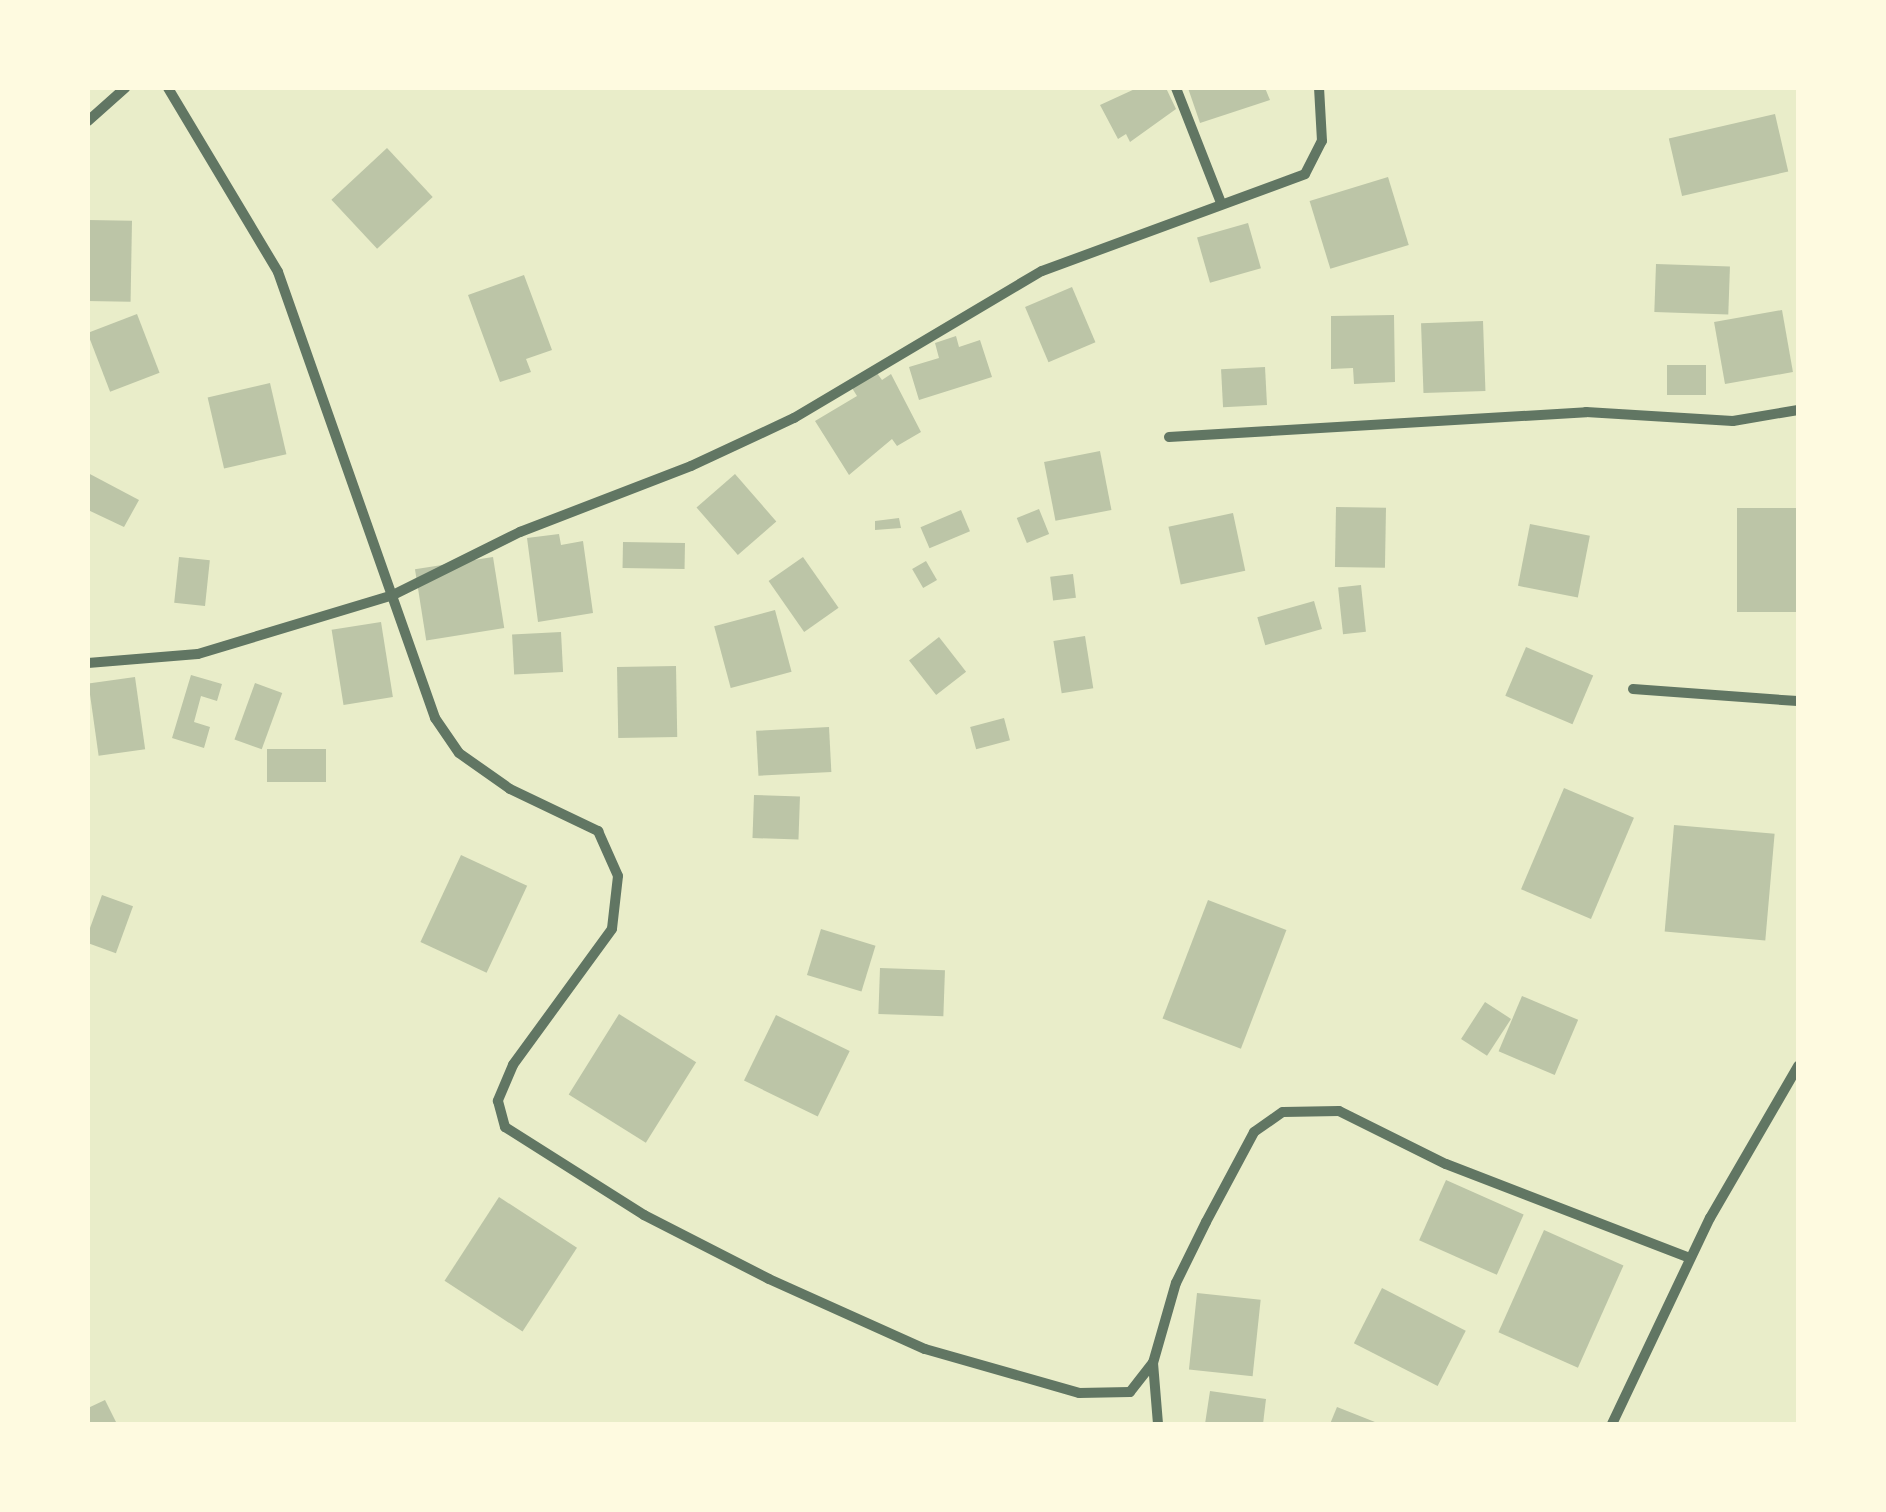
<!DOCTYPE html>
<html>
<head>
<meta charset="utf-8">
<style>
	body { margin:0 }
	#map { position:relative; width:1886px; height:1512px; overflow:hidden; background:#e9edc9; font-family:Rubik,sans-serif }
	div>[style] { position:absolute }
	.building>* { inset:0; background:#bcc5a7; transform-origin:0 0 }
	.minor>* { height:10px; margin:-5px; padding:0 5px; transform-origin:5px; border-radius:5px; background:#617663 }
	span { translate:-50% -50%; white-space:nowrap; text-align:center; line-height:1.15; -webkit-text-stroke:10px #fefae0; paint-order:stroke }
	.frame { position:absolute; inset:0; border:90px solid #fefae0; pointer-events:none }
</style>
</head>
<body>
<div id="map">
	<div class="building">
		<div style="clip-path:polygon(1137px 88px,1166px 88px,1176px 109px,1130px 142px,1126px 134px,1118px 139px,1100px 105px)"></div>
		<div style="clip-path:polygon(1188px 88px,1265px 88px,1270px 100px,1200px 123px)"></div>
		<div style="left:1775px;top:114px;width:59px;height:109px;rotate:77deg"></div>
		<div style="left:387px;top:148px;width:67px;height:76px;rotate:47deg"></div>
		<div style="left:1388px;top:177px;width:71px;height:82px;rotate:73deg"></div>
		<div style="left:88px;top:220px;width:44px;height:81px;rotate:1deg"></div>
		<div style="left:1248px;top:223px;width:47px;height:53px;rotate:74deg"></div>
		<div style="left:1656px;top:264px;width:74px;height:48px;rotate:2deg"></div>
		<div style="clip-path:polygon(524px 275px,552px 350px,526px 359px,531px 372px,500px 382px,468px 295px)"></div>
		<div style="left:1072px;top:287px;width:60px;height:51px;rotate:67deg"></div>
		<div style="left:1782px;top:310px;width:63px;height:69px;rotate:80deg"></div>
		<div style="left:137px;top:314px;width:63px;height:53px;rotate:69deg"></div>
		<div style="clip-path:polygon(1394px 315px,1395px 382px,1354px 384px,1353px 368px,1331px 369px,1331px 316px)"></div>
		<div style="left:1483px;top:321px;width:70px;height:62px;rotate:88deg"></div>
		<div style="clip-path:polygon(956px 336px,959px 347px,980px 340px,992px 377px,919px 400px,909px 367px,939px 358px,935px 343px)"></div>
		<div style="left:1667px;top:365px;width:39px;height:30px"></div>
		<div style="left:1265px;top:367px;width:38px;height:44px;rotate:87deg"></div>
		<div style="clip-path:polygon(877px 373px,882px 380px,891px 374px,921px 432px,897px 446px,892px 439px,849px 475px,815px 421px,857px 396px,852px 388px)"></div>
		<div style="left:270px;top:383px;width:73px;height:64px;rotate:77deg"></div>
		<div style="left:1100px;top:451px;width:60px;height:57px;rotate:79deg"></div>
		<div style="clip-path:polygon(88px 473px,139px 500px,124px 527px,88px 510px)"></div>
		<div style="left:735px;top:474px;width:63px;height:51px;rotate:49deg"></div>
		<div style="left:1336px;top:507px;width:50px;height:60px;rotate:1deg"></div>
		<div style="left:1798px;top:508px;width:104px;height:61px;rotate:90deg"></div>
		<div style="left:1039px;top:509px;width:27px;height:24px;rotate:68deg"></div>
		<div style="left:961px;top:510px;width:23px;height:44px;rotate:67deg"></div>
		<div style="left:1233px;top:513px;width:59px;height:66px;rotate:78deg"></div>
		<div style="clip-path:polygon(899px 518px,901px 528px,875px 530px,875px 521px)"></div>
		<div style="left:1530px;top:524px;width:61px;height:63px;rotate:11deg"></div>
		<div style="clip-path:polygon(559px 534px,561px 545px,583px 541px,593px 613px,538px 622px,527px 538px)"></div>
		<div style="left:623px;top:542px;width:62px;height:26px;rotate:1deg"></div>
		<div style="left:179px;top:557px;width:31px;height:46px;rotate:6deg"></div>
		<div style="left:493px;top:557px;width:72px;height:79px;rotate:81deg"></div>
		<div style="left:803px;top:557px;width:62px;height:42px;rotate:55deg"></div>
		<div style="left:926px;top:561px;width:22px;height:16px;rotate:60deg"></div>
		<div style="left:1073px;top:574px;width:24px;height:23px;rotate:83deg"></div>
		<div style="left:1361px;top:585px;width:47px;height:23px;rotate:84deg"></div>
		<div style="left:1314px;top:601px;width:29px;height:59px;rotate:74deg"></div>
		<div style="left:775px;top:610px;width:64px;height:63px;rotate:75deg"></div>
		<div style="left:381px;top:622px;width:76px;height:50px;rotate:81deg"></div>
		<div style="left:561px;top:632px;width:40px;height:49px;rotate:87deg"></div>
		<div style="left:1085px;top:636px;width:53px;height:32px;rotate:81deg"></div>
		<div style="left:939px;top:637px;width:44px;height:38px;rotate:52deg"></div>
		<div style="left:1526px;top:647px;width:73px;height:53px;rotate:23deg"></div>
		<div style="left:676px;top:666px;width:71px;height:59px;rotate:89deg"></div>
		<div style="clip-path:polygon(191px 675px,222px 684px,217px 701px,201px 696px,194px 722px,210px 727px,204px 748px,172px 738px)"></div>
		<div style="left:135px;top:677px;width:73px;height:47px;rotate:82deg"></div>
		<div style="left:255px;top:683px;width:29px;height:60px;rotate:20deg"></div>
		<div style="left:1004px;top:718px;width:23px;height:35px;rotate:75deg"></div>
		<div style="left:829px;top:727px;width:45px;height:73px;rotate:87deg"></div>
		<div style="left:267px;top:749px;width:59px;height:33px"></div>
		<div style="left:1564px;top:788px;width:76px;height:110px;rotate:23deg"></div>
		<div style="left:754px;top:795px;width:46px;height:43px;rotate:2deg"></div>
		<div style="left:1674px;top:825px;width:101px;height:107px;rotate:5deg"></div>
		<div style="left:461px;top:855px;width:73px;height:96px;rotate:25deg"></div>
		<div style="left:102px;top:895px;width:33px;height:50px;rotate:20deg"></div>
		<div style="left:1208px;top:900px;width:84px;height:127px;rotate:21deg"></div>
		<div style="left:821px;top:929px;width:57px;height:48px;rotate:17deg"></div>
		<div style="left:880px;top:968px;width:65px;height:46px;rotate:2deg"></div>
		<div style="left:1522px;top:996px;width:61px;height:60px;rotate:23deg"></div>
		<div style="left:1485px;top:1002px;width:31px;height:44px;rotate:33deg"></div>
		<div style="left:619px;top:1014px;width:91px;height:95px;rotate:32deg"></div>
		<div style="left:776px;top:1015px;width:82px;height:73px;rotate:26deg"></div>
		<div style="left:1446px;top:1180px;width:85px;height:66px;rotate:24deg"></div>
		<div style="left:499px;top:1197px;width:93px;height:100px;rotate:33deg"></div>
		<div style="left:1544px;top:1230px;width:87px;height:112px;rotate:24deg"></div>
		<div style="left:1382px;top:1288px;width:94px;height:62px;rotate:27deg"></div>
		<div style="left:1197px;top:1293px;width:64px;height:77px;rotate:6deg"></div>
		<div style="clip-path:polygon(1210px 1391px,1266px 1399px,1263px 1424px,1205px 1424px)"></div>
		<div style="clip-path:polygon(105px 1400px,117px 1424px,88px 1424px,88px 1408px)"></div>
		<div style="clip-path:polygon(1337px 1407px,1380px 1424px,1330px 1424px)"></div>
	</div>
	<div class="minor">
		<div style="left:168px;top:88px;width:214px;rotate:59.1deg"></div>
		<div style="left:278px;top:272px;width:473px;rotate:70.6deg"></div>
		<div style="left:435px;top:718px;width:42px;rotate:55.6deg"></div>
		<div style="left:459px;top:753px;width:62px;rotate:35.2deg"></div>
		<div style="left:510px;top:789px;width:98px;rotate:25.5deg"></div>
		<div style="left:598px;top:831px;width:49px;rotate:66deg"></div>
		<div style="left:618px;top:876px;width:53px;rotate:96.5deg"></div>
		<div style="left:612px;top:929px;width:168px;rotate:126.1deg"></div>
		<div style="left:513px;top:1065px;width:39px;rotate:113deg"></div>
		<div style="left:498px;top:1101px;width:27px;rotate:75deg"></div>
		<div style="left:505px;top:1127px;width:165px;rotate:32.3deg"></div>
		<div style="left:644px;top:1215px;width:140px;rotate:27.1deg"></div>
		<div style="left:769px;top:1279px;width:171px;rotate:24.2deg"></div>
		<div style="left:925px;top:1349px;width:160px;rotate:15.9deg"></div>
		<div style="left:1079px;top:1393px;width:51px;rotate:-1.1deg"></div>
		<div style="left:1130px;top:1392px;width:37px;rotate:-52deg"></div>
		<div style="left:1153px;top:1363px;width:83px;rotate:-74deg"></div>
		<div style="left:1176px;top:1283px;width:68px;rotate:-63.8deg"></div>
		<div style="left:1206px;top:1222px;width:102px;rotate:-61.9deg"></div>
		<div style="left:1254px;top:1132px;width:35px;rotate:-35deg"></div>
		<div style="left:1283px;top:1112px;width:56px;rotate:-1deg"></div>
		<div style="left:1339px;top:1111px;width:119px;rotate:26.4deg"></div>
		<div style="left:1446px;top:1164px;width:261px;rotate:21.1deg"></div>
		<div style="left:1176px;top:88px;width:123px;rotate:68.6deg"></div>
		<div style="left:88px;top:121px;width:50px;rotate:-41.7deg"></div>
		<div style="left:1169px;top:437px;width:418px;rotate:-3.4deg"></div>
		<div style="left:1586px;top:412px;width:147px;rotate:3.5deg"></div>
		<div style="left:1733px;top:421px;width:66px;rotate:-9.6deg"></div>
		<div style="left:88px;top:663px;width:110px;rotate:-4.7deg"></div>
		<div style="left:198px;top:654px;width:204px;rotate:-16.8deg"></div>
		<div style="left:393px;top:595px;width:142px;rotate:-26.4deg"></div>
		<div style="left:520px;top:532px;width:183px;rotate:-21.1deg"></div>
		<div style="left:691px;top:466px;width:114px;rotate:-25deg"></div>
		<div style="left:794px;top:418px;width:288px;rotate:-30.7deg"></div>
		<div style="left:1042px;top:271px;width:280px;rotate:-20.2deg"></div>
		<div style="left:1305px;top:174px;width:37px;rotate:-63deg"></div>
		<div style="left:1322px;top:141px;width:53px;rotate:-93.2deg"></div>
		<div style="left:1633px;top:689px;width:165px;rotate:4.2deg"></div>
		<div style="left:1153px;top:1363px;width:61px;rotate:85.3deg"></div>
		<div style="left:1612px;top:1424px;width:228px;rotate:-64.6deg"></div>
		<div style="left:1710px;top:1218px;width:176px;rotate:-59.9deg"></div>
	</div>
	<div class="frame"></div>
</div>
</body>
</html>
